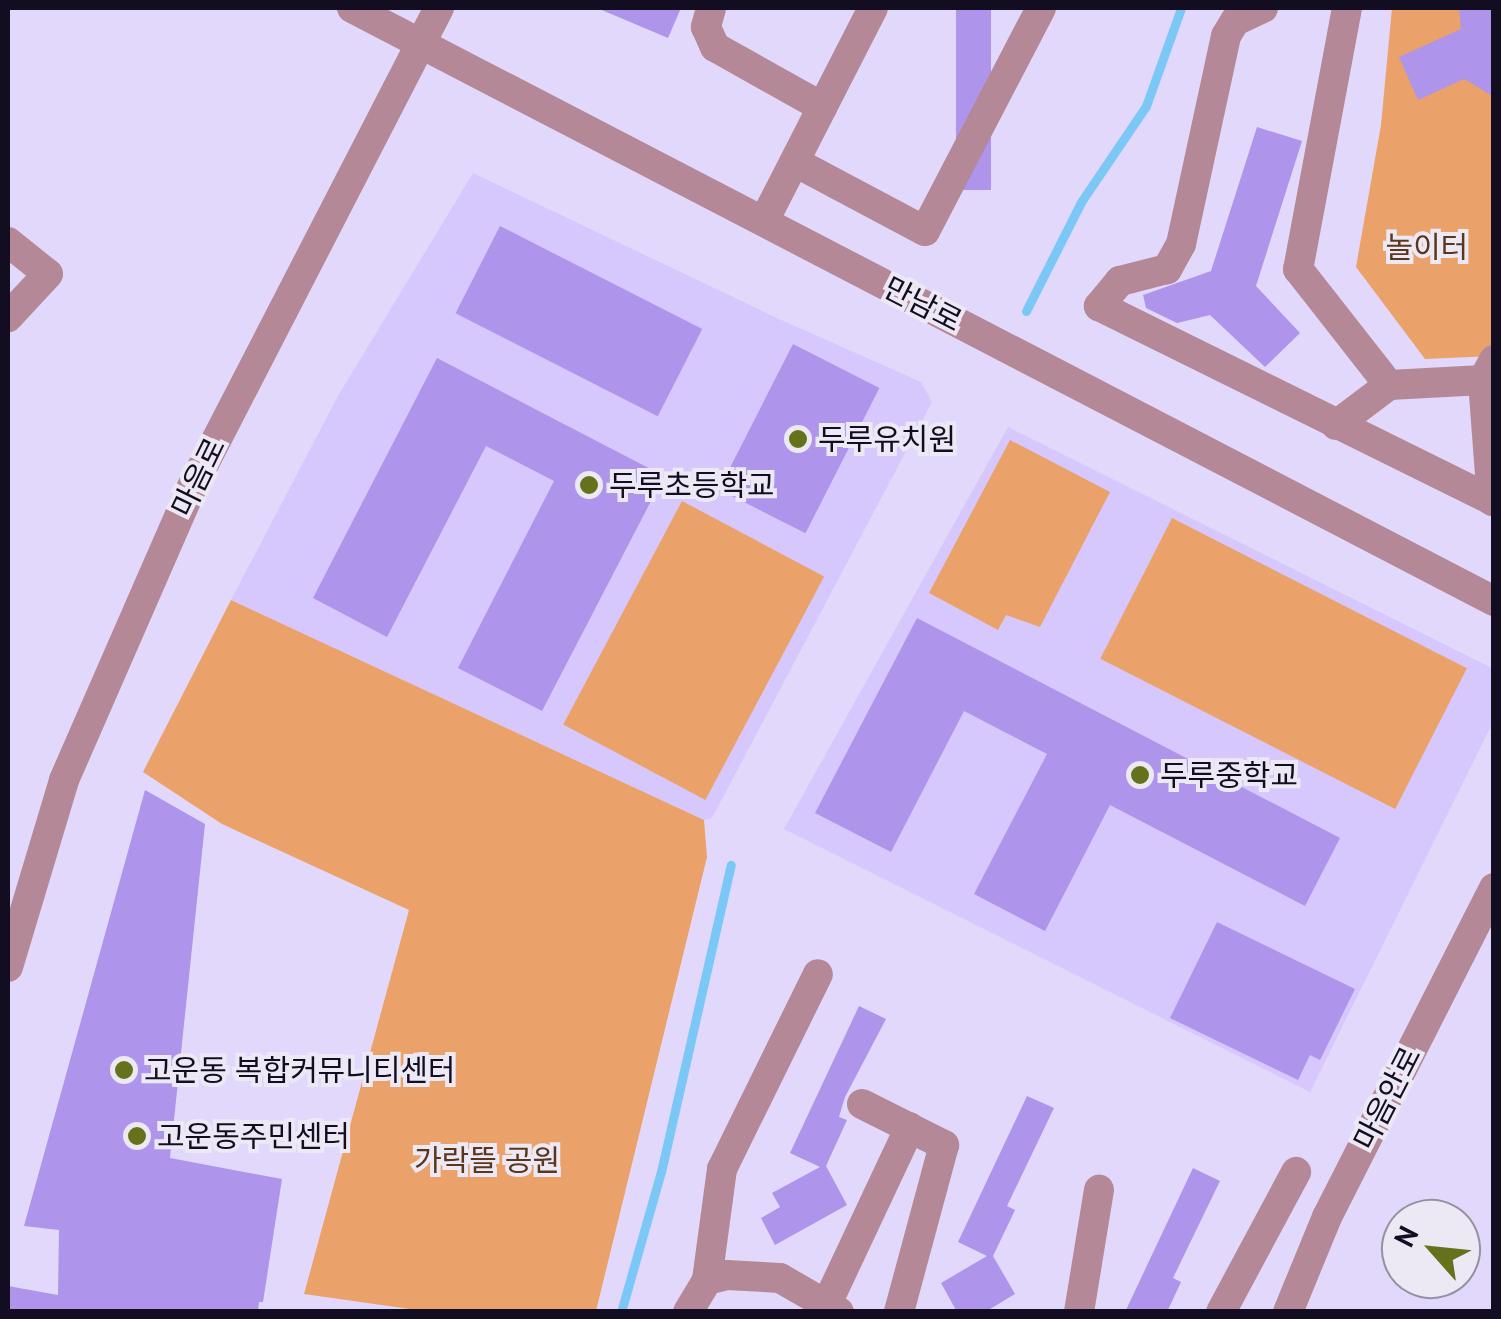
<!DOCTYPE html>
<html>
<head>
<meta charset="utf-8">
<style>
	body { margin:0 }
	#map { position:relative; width:1501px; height:1319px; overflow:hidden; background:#e1d8fb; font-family:"PT Sans","Noto Sans KR",sans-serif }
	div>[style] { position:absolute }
	.built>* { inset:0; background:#d6c8fc }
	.green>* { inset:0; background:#eaa16a; transform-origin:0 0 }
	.stream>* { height:9px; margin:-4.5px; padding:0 4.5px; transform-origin:4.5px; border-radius:4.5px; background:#7bc8f7 }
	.building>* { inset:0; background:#ae94eb; transform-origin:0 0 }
	.minor>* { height:30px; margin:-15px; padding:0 15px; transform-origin:15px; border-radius:15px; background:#b48897 }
	.dots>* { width:28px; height:28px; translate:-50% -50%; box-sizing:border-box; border:5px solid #ece9f5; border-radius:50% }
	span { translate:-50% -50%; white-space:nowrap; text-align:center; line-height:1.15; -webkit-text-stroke:8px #ece9f5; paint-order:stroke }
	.park-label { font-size:30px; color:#59361c }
	.street-label { font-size:30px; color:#130d21 }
	.poi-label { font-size:30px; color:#130d21 }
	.left { translate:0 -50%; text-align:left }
	.frame { position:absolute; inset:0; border:10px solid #130d21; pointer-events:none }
	.north { position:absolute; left:1381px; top:1199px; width:100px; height:100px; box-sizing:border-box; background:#ece9f5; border:2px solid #9591a0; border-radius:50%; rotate:297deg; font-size:28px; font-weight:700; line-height:40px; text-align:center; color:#130d21 }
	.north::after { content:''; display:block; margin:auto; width:35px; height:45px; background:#66711b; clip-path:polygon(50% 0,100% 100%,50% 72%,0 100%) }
</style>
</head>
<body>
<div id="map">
	<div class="built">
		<div style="clip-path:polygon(473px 173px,779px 319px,921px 382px,932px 402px,712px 818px,704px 820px,231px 600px,338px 396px)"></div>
		<div style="clip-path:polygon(1008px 427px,1492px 668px,1493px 722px,1310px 1092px,784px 829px)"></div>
	</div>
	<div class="green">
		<div style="clip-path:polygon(1392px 8px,1493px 8px,1493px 356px,1425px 359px,1356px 267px,1381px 125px)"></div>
		<div style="clip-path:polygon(1010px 440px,1110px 492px,1040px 627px,1006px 615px,998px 630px,929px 593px)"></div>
		<div style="left:682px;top:501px;width:161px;height:253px;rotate:28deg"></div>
		<div style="left:1172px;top:518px;width:331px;height:158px;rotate:27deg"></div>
		<div style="clip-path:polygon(231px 600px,704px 820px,707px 857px,596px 1311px,431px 1312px,304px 1294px,409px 910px,222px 824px,143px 772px)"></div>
	</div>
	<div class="stream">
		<div style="left:1026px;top:311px;width:122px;rotate:-63.2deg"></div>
		<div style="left:1081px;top:202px;width:116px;rotate:-55.9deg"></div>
		<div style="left:1146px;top:106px;width:104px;rotate:-70.3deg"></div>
		<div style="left:621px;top:1312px;width:146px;rotate:-74.1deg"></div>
		<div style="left:661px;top:1172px;width:315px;rotate:-77.2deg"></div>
	</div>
	<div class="building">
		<div style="clip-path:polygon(597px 8px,681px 8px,668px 38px)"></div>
		<div style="left:956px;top:8px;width:35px;height:182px"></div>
		<div style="clip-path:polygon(1459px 8px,1494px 8px,1494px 97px,1464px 79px,1418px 100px,1399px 57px,1461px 29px)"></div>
		<div style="clip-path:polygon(1257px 127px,1302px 141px,1256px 286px,1300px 333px,1265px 367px,1210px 315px,1177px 323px,1146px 308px,1143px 295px,1211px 271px)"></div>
		<div style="left:500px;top:226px;width:227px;height:98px;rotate:27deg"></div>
		<div style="left:793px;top:344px;width:97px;height:163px;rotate:27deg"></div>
		<div style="clip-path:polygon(437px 358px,664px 476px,542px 711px,458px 668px,554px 481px,486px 446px,387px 637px,313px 598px)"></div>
		<div style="clip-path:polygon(917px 618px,1340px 838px,1305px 906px,1110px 805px,1045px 931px,974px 894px,1047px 754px,964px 711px,891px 852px,815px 813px)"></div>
		<div style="clip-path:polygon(145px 790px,205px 824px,170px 1158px,282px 1179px,263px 1302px,259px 1302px,258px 1312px,8px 1312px,8px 1286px,58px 1295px,59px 1230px,24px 1226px)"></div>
		<div style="clip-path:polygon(1217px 922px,1355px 989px,1320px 1060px,1310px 1055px,1298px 1080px,1170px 1018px)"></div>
		<div style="clip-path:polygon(859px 1006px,886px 1019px,845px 1097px,839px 1117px,847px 1120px,826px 1166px,847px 1205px,775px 1245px,761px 1218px,780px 1207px,772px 1193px,820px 1167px,790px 1153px)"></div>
		<div style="clip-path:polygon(1027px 1096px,1054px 1108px,1007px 1206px,1015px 1210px,993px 1256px,1015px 1294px,985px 1312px,957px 1312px,941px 1283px,987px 1256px,958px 1242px)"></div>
		<div style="clip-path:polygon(1193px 1168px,1220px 1181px,1173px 1278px,1181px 1282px,1167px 1312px,1125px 1312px)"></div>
	</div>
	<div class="minor">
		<div style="left:352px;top:8px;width:1287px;rotate:27.44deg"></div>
		<div style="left:711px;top:8px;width:20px;rotate:105deg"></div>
		<div style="left:706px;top:27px;width:22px;rotate:66deg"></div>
		<div style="left:715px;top:47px;width:123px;rotate:29.3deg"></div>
		<div style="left:1263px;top:8px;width:31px;rotate:155deg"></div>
		<div style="left:1235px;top:21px;width:17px;rotate:121deg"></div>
		<div style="left:1226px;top:36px;width:213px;rotate:102.2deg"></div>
		<div style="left:1181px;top:244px;width:29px;rotate:119deg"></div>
		<div style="left:1167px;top:269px;width:49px;rotate:165.7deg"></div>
		<div style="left:1120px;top:281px;width:33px;rotate:130deg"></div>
		<div style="left:1099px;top:306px;width:441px;rotate:26.3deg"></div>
		<div style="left:1347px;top:8px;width:266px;rotate:100.6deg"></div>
		<div style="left:1298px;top:269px;width:147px;rotate:51.9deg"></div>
		<div style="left:795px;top:162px;width:147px;rotate:28deg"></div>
		<div style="left:925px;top:231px;width:251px;rotate:-62.5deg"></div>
		<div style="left:764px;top:221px;width:239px;rotate:-62.9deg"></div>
		<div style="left:8px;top:242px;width:51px;rotate:38.7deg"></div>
		<div style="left:48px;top:274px;width:59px;rotate:132.9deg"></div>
		<div style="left:1336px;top:425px;width:66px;rotate:-37deg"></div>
		<div style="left:1389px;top:385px;width:94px;rotate:-3deg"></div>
		<div style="left:1492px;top:501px;width:121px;rotate:-94.3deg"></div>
		<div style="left:1483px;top:380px;width:23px;rotate:-61deg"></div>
		<div style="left:8px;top:967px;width:195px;rotate:-73.3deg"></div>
		<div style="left:64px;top:780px;width:320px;rotate:-66.4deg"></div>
		<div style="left:192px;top:487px;width:539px;rotate:-62.72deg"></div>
		<div style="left:862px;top:1104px;width:92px;rotate:26.6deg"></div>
		<div style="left:944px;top:1145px;width:173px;rotate:105.1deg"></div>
		<div style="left:707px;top:1280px;width:21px;rotate:-14deg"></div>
		<div style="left:727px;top:1275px;width:53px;rotate:3.2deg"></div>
		<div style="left:780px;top:1278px;width:68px;rotate:30deg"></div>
		<div style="left:688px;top:1312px;width:37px;rotate:-59deg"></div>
		<div style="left:707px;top:1280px;width:112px;rotate:-82.3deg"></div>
		<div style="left:722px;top:1169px;width:217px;rotate:-63.8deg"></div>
		<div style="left:823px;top:1312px;width:204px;rotate:-64.8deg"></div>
		<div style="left:1079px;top:1312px;width:124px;rotate:-80.7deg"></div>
		<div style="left:1221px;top:1312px;width:159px;rotate:-61.8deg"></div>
		<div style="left:1288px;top:1312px;width:103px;rotate:-67.7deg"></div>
		<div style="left:1327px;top:1217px;width:369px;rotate:-63.1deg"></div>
	</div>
	<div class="dots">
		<div style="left:798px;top:439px;background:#66711b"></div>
		<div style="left:589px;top:485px;background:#66711b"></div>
		<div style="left:1140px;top:775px;background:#66711b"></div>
		<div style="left:124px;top:1070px;background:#66711b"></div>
		<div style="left:137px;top:1136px;background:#66711b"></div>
	</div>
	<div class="park-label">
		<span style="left:1427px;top:247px">놀이터</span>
		<span style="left:487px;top:1160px">가락뜰 공원</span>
	</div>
	<div class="street-label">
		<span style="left:923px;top:304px;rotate:27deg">만남로</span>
		<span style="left:198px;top:477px;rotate:-64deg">마음로</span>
		<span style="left:1387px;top:1098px;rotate:-63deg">마음안로</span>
	</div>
	<div class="poi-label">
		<span class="left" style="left:818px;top:439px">두루유치원</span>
		<span class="left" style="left:609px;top:485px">두루초등학교</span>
		<span class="left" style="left:1160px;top:775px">두루중학교</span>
		<span class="left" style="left:144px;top:1070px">고운동 복합커뮤니티센터</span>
		<span class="left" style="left:157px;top:1136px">고운동주민센터</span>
	</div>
	<div class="frame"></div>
	<div class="north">N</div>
</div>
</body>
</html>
